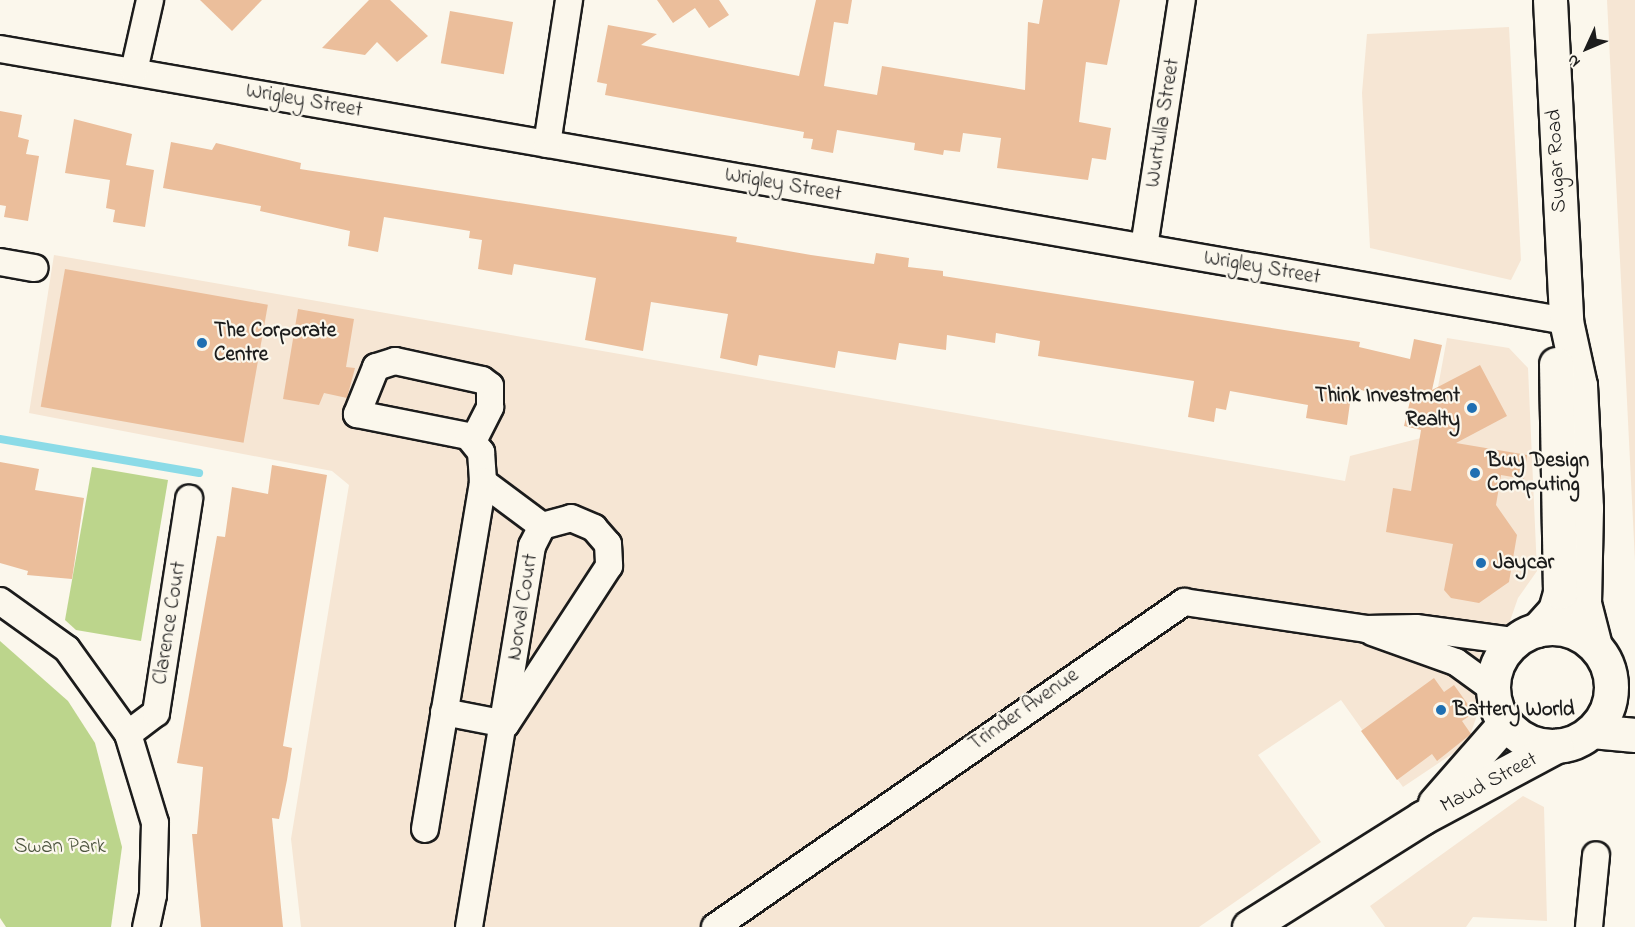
<!DOCTYPE html>
<html>
<head>
<meta charset="utf-8">
<style>
	body { margin:0 }
	#map { position:relative; width:1635px; height:927px; overflow:hidden; background:#fbf7ec; font-family:"Indie Flower",sans-serif }
	div>[style] { position:absolute }
	.built>* { inset:0; background:#f6e6d4 }
	.green>* { inset:0; background:#bcd58c }
	.stream>* { height:8px; margin:-4px; padding:0 4px; transform-origin:4px; border-radius:4px; background:#8bdbe7 }
	.building>* { inset:0; background:#ebbe9b; transform-origin:0 0 }
	.roads { filter:drop-shadow(2px 0 #1c1c1c) drop-shadow(-2px 0 #1c1c1c) drop-shadow(0 2px #1c1c1c) drop-shadow(0 -2px #1c1c1c) }
	.minor>* { height:26px; margin:-13px; padding:0 13px; transform-origin:13px; border-radius:13px; background:#fbf7ec }
	.major>* { height:33px; margin:-16.5px; padding:0 16.5px; transform-origin:16.5px; border-radius:16.5px; background:#fbf7ec }
	.major>.ring { margin:-16.5px; padding:0; box-sizing:content-box; background:none; border:33px solid #fbf7ec; border-radius:50% }
	.dots>* { width:16px; height:16px; translate:-50% -50%; box-sizing:border-box; border:3px solid #fbf7ec; border-radius:50% }
	span { translate:-50% -50%; white-space:nowrap; text-align:center; line-height:1.15; -webkit-text-stroke:4.5px #fbf7ec; paint-order:stroke }
	.street-label { font-size:21px; color:#1c1c1c }
	.poi-label { font-size:21px; color:#1c1c1c; font-weight:700 }
	.left { translate:0 -50%; text-align:left }
	.right { translate:-100% -50%; text-align:right }
	.park-label { font-size:21px; color:#4c543e }
	.north { position:absolute; left:1557px; top:18px; width:60px; height:60px; -webkit-text-stroke:4px #fbf7ec; paint-order:stroke; rotate:226deg; font-size:16px; font-weight:700; line-height:24px; text-align:center; color:#1c1c1c }
	.north::after { content:''; display:block; margin:auto; width:21px; height:27px; background:#1c1c1c; clip-path:polygon(50% 0,100% 100%,50% 72%,0 100%) }
</style>
</head>
<body>
<div id="map">
	<div class="built">
		<div style="clip-path:polygon(1607px 0,1635px 0,1635px 561px)"></div>
		<div style="clip-path:polygon(1509px 27px,1521px 260px,1511px 280px,1370px 248px,1362px 93px,1367px 34px)"></div>
		<div style="clip-path:polygon(54px 255px,1345px 481px,1350px 456px,1429px 436px,1447px 338px,1509px 348px,1528px 368px,1537px 571px,1518px 598px,1467px 744px,1403px 787px,1341px 700px,1258px 755px,1321px 842px,1199px 927px,301px 927px,291px 839px,349px 485px,332px 471px,29px 413px)"></div>
		<div style="clip-path:polygon(1523px 796px,1544px 807px,1547px 921px,1473px 917px,1466px 927px,1385px 927px,1370px 906px)"></div>
	</div>
	<div class="green">
		<div style="clip-path:polygon(92px 467px,168px 480px,141px 641px,76px 630px,65px 620px)"></div>
		<div style="clip-path:polygon(0 641px,68px 701px,95px 743px,122px 847px,111px 927px,6px 927px,0 918px)"></div>
	</div>
	<div class="stream">
		<div style="left:0;top:439px;width:202px;rotate:9.7deg"></div>
	</div>
	<div class="building">
		<div style="clip-path:polygon(200px 0,262px 0,232px 31px)"></div>
		<div style="clip-path:polygon(369px 0,390px 0,428px 36px,397px 62px,377px 42px,365px 55px,322px 48px)"></div>
		<div style="clip-path:polygon(657px 0,719px 0,729px 15px,709px 28px,695px 8px,673px 23px)"></div>
		<div style="clip-path:polygon(816px 0,852px 0,848px 24px,834px 22px,824px 86px,877px 95px,882px 66px,1025px 90px,1028px 22px,1039px 24px,1043px 0,1120px 0,1107px 65px,1086px 62px,1079px 122px,1111px 128px,1106px 160px,1092px 158px,1088px 180px,997px 168px,1001px 138px,963px 133px,960px 152px,944px 150px,943px 155px,914px 150px,915px 143px,837px 130px,833px 153px,811px 149px,813px 139px,803px 138px,804px 132px,605px 95px,607px 84px,597px 82px,608px 25px,657px 34px,641px 45px,799px 76px)"></div>
		<div style="left:450px;top:11px;width:64px;height:53px;rotate:10deg"></div>
		<div style="clip-path:polygon(0 111px,22px 115px,18px 137px,29px 140px,26px 154px,39px 156px,28px 221px,4px 217px,6px 206px,0 205px)"></div>
		<div style="clip-path:polygon(74px 119px,132px 134px,126px 165px,154px 170px,145px 227px,113px 222px,115px 210px,106px 208px,110px 180px,65px 173px)"></div>
		<div style="clip-path:polygon(171px 142px,212px 150px,216px 143px,301px 163px,300px 169px,737px 237px,736px 242px,811px 255px,874px 264px,876px 253px,909px 258px,908px 267px,943px 271px,943px 276px,1360px 342px,1359px 347px,1410px 359px,1414px 339px,1442px 345px,1432px 390px,1480px 365px,1507px 416px,1456px 443px,1527px 455px,1524px 479px,1501px 475px,1496px 505px,1517px 535px,1509px 582px,1479px 603px,1451px 598px,1444px 590px,1453px 544px,1386px 532px,1393px 488px,1411px 491px,1421px 430px,1404px 426px,1410px 401px,1352px 388px,1347px 425px,1306px 418px,1308px 405px,1230px 391px,1226px 410px,1216px 408px,1214px 422px,1188px 417px,1194px 381px,1038px 356px,1040px 341px,996px 333px,995px 343px,947px 335px,946px 350px,899px 343px,896px 360px,838px 351px,835px 368px,759px 355px,757px 366px,720px 358px,728px 314px,651px 302px,643px 351px,585px 340px,596px 278px,514px 264px,512px 275px,478px 269px,482px 240px,469px 238px,470px 231px,384px 217px,378px 252px,348px 246px,350px 231px,260px 211px,261px 206px,163px 188px)"></div>
		<div style="left:65px;top:269px;width:206px;height:140px;rotate:10deg"></div>
		<div style="clip-path:polygon(298px 309px,354px 319px,346px 367px,355px 368px,347px 398px,324px 393px,319px 405px,283px 399px)"></div>
		<div style="clip-path:polygon(0 462px,39px 469px,35px 490px,84px 498px,72px 579px,27px 575px,28px 571px,0 563px)"></div>
		<div style="clip-path:polygon(272px 465px,327px 475px,283px 746px,292px 748px,287px 780px,279px 819px,272px 818px,283px 927px,201px 927px,192px 834px,197px 834px,203px 767px,177px 763px,217px 536px,225px 537px,232px 487px,268px 494px)"></div>
		<div style="clip-path:polygon(1434px 678px,1444px 692px,1454px 685px,1474px 713px,1462px 721px,1471px 734px,1437px 761px,1432px 754px,1397px 780px,1361px 731px)"></div>
	</div>
	<div class="roads">
		<div class="minor">
			<div style="left:0;top:49px;width:1589px;rotate:9.85deg"></div>
			<div style="left:134px;top:71px;width:73px;rotate:-77.3deg"></div>
			<div style="left:547px;top:144px;width:146px;rotate:-81.3deg"></div>
			<div style="left:1144px;top:247px;width:250px;rotate:-81.3deg"></div>
			<div style="left:0;top:262px;width:35px;rotate:10deg"></div>
			<div style="left:473px;top:441px;width:38px;rotate:-63deg"></div>
			<div style="left:490px;top:407px;width:21px;rotate:-90deg"></div>
			<div style="left:490px;top:386px;width:10px;rotate:-143deg"></div>
			<div style="left:482px;top:380px;width:89px;rotate:-167.7deg"></div>
			<div style="left:395px;top:361px;width:20px;rotate:162deg"></div>
			<div style="left:376px;top:367px;width:51px;rotate:112deg"></div>
			<div style="left:357px;top:414px;width:113px;rotate:11.2deg"></div>
			<div style="left:468px;top:436px;width:21px;rotate:51deg"></div>
			<div style="left:481px;top:452px;width:30px;rotate:86deg"></div>
			<div style="left:483px;top:482px;width:74px;rotate:36.7deg"></div>
			<div style="left:0;top:601px;width:82px;rotate:35.6deg"></div>
			<div style="left:67px;top:649px;width:105px;rotate:54.3deg"></div>
			<div style="left:128px;top:734px;width:93px;rotate:73.1deg"></div>
			<div style="left:155px;top:823px;width:72px;rotate:91.6deg"></div>
			<div style="left:153px;top:895px;width:33px;rotate:102deg"></div>
			<div style="left:1372px;top:632px;width:89px;rotate:19.7deg"></div>
			<div style="left:1456px;top:662px;width:46px;rotate:36.1deg"></div>
			<div style="left:444px;top:712px;width:63px;rotate:11deg"></div>
			<div style="left:128px;top:734px;width:35px;rotate:-37deg"></div>
			<div style="left:156px;top:713px;width:217px;rotate:-81.2deg"></div>
			<div style="left:425px;top:829px;width:352px;rotate:-80.5deg"></div>
			<div style="left:469px;top:927px;width:386px;rotate:-80.6deg"></div>
			<div style="left:532px;top:546px;width:22px;rotate:-63deg"></div>
			<div style="left:542px;top:526px;width:30px;rotate:-15deg"></div>
			<div style="left:571px;top:518px;width:25px;rotate:23deg"></div>
			<div style="left:594px;top:528px;width:21px;rotate:49deg"></div>
			<div style="left:608px;top:544px;width:22px;rotate:87deg"></div>
			<div style="left:609px;top:566px;width:189px;rotate:123.1deg"></div>
			<div style="left:715px;top:927px;width:571px;rotate:-34.72deg"></div>
			<div style="left:1184px;top:602px;width:184px;rotate:8.4deg"></div>
			<div style="left:1366px;top:629px;width:50px;rotate:-1.1deg"></div>
			<div style="left:1416px;top:628px;width:99px;rotate:7.6deg"></div>
			<div style="left:1589px;top:927px;width:72px;rotate:-84.4deg"></div>
		</div>
		<div class="major">
			<div style="left:1550px;top:0;width:321px;rotate:87.1deg"></div>
			<div style="left:1566px;top:321px;width:66px;rotate:77.7deg"></div>
			<div style="left:1580px;top:385px;width:123px;rotate:87.2deg"></div>
			<div style="left:1586px;top:508px;width:95px;rotate:91.2deg"></div>
			<div style="left:1584px;top:603px;width:44px;rotate:75.7deg"></div>
			<div class="ring" style="left:1493px;top:628px;width:85px;height:85px"></div>
			<div style="left:1537px;top:630px;width:27px;rotate:-48deg"></div>
			<div style="left:1555px;top:610px;width:19px;rotate:-74deg"></div>
			<div style="left:1560px;top:592px;width:228px;rotate:-91deg"></div>
			<div style="left:1592px;top:731px;width:43px;rotate:5.3deg"></div>
			<div style="left:1435px;top:803px;width:106px;rotate:-48.8deg"></div>
			<div style="left:1249px;top:927px;width:204px;rotate:-32.2deg"></div>
			<div style="left:1422px;top:818px;width:152px;rotate:-28.2deg"></div>
		</div>
	</div>
	<div class="dots">
		<div style="left:202px;top:343px;background:#1f6fb2"></div>
		<div style="left:1472px;top:408px;background:#1f6fb2"></div>
		<div style="left:1475px;top:473px;background:#1f6fb2"></div>
		<div style="left:1481px;top:563px;background:#1f6fb2"></div>
		<div style="left:1441px;top:710px;background:#1f6fb2"></div>
	</div>
	<div class="street-label">
		<span style="left:304px;top:101px;rotate:10deg">Wrigley Street</span>
		<span style="left:1163px;top:123px;rotate:-81deg">Wurtulla Street</span>
		<span style="left:1557px;top:161px;rotate:-93deg">Sugar Road</span>
		<span style="left:783px;top:185px;rotate:10deg">Wrigley Street</span>
		<span style="left:1262px;top:268px;rotate:10deg">Wrigley Street</span>
		<span style="left:523px;top:607px;rotate:-81deg">Norval Court</span>
		<span style="left:170px;top:623px;rotate:-81deg">Clarence Court</span>
		<span style="left:1024px;top:710px;rotate:-35deg">Trinder Avenue</span>
		<span style="left:1489px;top:783px;rotate:-28deg">Maud Street</span>
	</div>
	<div class="poi-label">
		<span class="left" style="left:214px;top:343px">The Corporate<br>Centre</span>
		<span class="right" style="left:1460px;top:408px">Think Investment<br>Realty</span>
		<span class="left" style="left:1487px;top:473px">Buy Design<br>Computing</span>
		<span class="left" style="left:1493px;top:563px">Jaycar</span>
		<span class="left" style="left:1453px;top:710px">Battery World</span>
	</div>
	<div class="park-label">
		<span style="left:60px;top:847px">Swan Park</span>
	</div>
	<div class="north">N</div>
</div>
</body>
</html>
